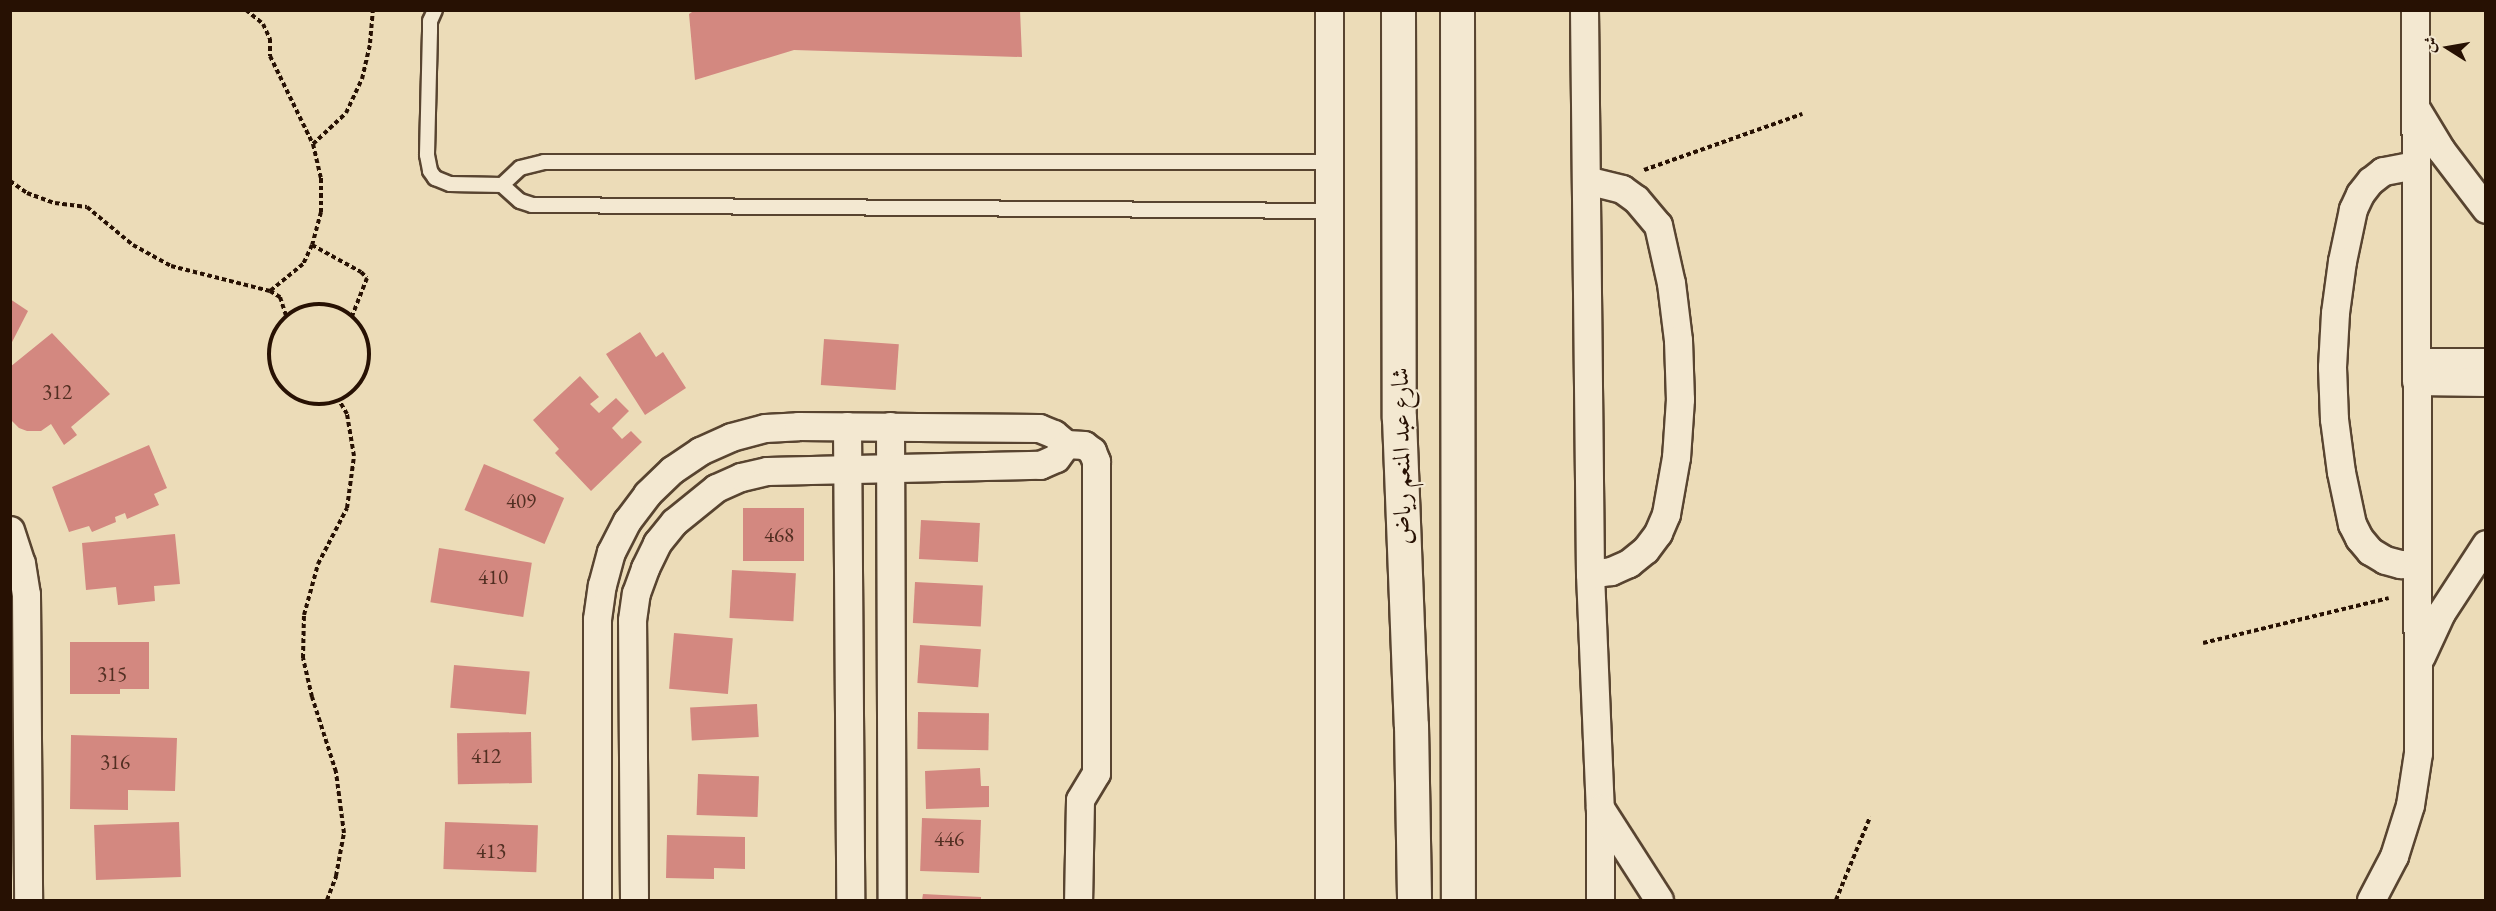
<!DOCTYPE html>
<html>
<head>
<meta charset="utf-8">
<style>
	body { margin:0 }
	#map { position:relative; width:2496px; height:911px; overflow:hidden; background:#ecdcb8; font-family:"EB Garamond",Amiri,serif }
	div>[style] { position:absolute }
	.building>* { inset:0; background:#d38880; transform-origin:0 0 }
	.path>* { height:4px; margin-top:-2px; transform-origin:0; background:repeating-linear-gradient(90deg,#271103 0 4.5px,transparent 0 7.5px) }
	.path>.ring { margin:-2px; padding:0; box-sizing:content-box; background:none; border:4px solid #271103; border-radius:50% }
	.roads { filter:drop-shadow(2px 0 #584430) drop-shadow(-2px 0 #584430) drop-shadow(0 2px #584430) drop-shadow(0 -2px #584430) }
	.service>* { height:14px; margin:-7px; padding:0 7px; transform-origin:7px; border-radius:7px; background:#f3e8d1 }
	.minor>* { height:27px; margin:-13.5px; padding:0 13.5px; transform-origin:13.5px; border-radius:13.5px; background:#f3e8d1 }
	.tertiary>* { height:33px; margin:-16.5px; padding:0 16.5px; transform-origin:16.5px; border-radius:16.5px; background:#f3e8d1 }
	span { translate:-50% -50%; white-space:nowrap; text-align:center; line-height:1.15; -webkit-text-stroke:4.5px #f3e8d1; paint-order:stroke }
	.number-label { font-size:21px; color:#522f22 }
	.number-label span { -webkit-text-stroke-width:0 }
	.street-label { font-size:24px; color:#271103 }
	.frame { position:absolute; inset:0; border:12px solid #271103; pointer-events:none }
	.north { position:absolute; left:2418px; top:18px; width:60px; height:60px; -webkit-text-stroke:4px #f3e8d1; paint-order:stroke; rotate:281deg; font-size:16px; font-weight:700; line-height:24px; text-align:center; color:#271103 }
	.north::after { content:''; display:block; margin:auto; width:21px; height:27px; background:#271103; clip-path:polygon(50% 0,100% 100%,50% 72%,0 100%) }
</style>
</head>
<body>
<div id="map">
	<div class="building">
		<div style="clip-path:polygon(695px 10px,1020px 10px,1022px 57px,794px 50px,695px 80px,689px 14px)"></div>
		<div style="clip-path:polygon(10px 299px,28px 311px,10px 346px)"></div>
		<div style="clip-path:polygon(640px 332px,656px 357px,663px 352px,686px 388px,645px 415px,606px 354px)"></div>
		<div style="clip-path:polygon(52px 333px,110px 394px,71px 427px,77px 435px,64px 445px,51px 424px,41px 431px,27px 431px,19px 428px,10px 419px,10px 367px)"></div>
		<div style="left:824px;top:339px;width:75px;height:46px;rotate:4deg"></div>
		<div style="clip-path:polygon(580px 376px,599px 397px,590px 404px,599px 413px,616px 398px,629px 411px,612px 428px,622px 439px,631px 431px,642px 442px,591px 491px,555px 453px,559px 449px,533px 420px)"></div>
		<div style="clip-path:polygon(149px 445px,167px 488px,154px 494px,159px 505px,127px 519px,125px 513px,115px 517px,116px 522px,92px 532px,89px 526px,69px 532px,52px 487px)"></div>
		<div style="left:484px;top:464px;width:87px;height:50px;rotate:23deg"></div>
		<div style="left:743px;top:508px;width:61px;height:53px"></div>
		<div style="left:921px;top:520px;width:59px;height:39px;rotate:3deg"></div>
		<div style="clip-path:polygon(175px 534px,180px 584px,154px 586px,155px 601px,118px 605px,116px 587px,86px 590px,82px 543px)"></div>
		<div style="left:439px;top:548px;width:94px;height:55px;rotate:9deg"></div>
		<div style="left:732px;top:570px;width:64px;height:48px;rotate:3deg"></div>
		<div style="left:915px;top:582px;width:68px;height:41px;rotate:3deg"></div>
		<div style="left:674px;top:633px;width:59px;height:56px;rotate:5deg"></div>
		<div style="clip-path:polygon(70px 642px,149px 642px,149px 689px,120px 689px,120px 694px,70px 694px)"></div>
		<div style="left:920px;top:645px;width:61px;height:38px;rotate:4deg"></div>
		<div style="left:454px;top:665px;width:76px;height:43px;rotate:5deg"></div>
		<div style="left:757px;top:704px;width:33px;height:67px;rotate:87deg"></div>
		<div style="left:918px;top:712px;width:71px;height:37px;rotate:1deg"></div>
		<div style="left:531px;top:732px;width:51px;height:74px;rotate:89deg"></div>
		<div style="clip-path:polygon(71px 735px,177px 738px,175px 791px,128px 790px,128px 810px,70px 809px)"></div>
		<div style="clip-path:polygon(980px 768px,981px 786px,989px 786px,989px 807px,926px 809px,925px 771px)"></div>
		<div style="left:698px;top:774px;width:61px;height:41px;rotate:2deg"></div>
		<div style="left:922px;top:818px;width:59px;height:53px;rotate:2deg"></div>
		<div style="left:179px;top:822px;width:55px;height:85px;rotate:88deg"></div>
		<div style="left:445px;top:822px;width:93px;height:47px;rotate:2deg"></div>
		<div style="clip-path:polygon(667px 835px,745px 837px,745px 869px,714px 868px,714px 879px,666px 878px)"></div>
		<div style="clip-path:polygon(923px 894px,981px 897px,981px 900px,922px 900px)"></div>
	</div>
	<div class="path">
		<div style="left:246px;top:10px;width:22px;rotate:39deg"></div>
		<div style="left:263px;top:24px;width:17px;rotate:65deg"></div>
		<div style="left:270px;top:39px;width:17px;rotate:90deg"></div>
		<div style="left:270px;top:56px;width:98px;rotate:64deg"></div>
		<div style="left:313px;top:144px;width:35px;rotate:77deg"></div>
		<div style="left:321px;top:178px;width:34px;rotate:90deg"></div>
		<div style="left:321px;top:212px;width:34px;rotate:105deg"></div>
		<div style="left:312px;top:245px;width:21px;rotate:115deg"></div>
		<div style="left:303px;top:264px;width:43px;rotate:140.7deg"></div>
		<div style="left:313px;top:144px;width:45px;rotate:-43.2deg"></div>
		<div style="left:346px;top:113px;width:38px;rotate:-65deg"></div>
		<div style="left:362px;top:79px;width:37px;rotate:-77deg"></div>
		<div style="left:370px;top:43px;width:33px;rotate:-85deg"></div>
		<div style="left:1644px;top:170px;width:168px;rotate:-19.5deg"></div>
		<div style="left:10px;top:181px;width:21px;rotate:35deg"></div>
		<div style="left:27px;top:193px;width:30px;rotate:20deg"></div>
		<div style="left:55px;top:203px;width:32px;rotate:7deg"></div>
		<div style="left:87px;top:207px;width:60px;rotate:39.6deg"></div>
		<div style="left:133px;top:245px;width:43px;rotate:28.9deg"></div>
		<div style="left:171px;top:266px;width:102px;rotate:14.2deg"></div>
		<div style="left:270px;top:291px;width:12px;rotate:31deg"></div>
		<div style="left:280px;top:297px;width:19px;rotate:72deg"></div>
		<div style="left:312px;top:245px;width:56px;rotate:28.9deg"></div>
		<div style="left:361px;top:272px;width:8px;rotate:45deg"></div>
		<div style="left:367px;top:278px;width:41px;rotate:111.5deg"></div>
		<div class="ring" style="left:269px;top:304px;width:96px;height:96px"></div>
		<div style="left:2203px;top:643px;width:191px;rotate:-13.6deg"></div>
		<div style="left:327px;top:900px;width:26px;rotate:-69deg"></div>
		<div style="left:336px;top:876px;width:44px;rotate:-79.5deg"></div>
		<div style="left:344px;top:833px;width:62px;rotate:-97.5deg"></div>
		<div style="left:336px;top:772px;width:79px;rotate:-107.7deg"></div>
		<div style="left:312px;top:697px;width:40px;rotate:-103deg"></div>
		<div style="left:303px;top:658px;width:43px;rotate:-88.7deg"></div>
		<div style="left:304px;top:615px;width:53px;rotate:-74.6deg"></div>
		<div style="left:318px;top:564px;width:63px;rotate:-62.6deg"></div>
		<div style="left:347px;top:508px;width:52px;rotate:-82.3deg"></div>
		<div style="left:354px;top:456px;width:43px;rotate:-99.5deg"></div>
		<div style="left:347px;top:414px;width:16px;rotate:-120deg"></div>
		<div style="left:1836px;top:900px;width:90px;rotate:-67.7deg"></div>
	</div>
	<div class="roads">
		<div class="service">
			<div style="left:435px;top:10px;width:12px;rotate:114deg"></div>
			<div style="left:430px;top:21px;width:10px;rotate:90deg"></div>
			<div style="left:430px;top:31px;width:124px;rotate:91.4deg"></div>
			<div style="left:427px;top:155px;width:16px;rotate:79deg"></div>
			<div style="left:430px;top:171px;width:9px;rotate:54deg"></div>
			<div style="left:435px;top:178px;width:16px;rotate:22deg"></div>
			<div style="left:450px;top:184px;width:52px;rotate:1.1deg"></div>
			<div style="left:502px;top:185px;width:24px;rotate:42deg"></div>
			<div style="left:520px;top:201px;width:13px;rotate:18deg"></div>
			<div style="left:532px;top:205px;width:797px;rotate:0.43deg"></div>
			<div style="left:502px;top:185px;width:25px;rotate:-43deg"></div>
			<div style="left:520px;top:168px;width:25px;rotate:-14deg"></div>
			<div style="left:544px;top:162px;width:785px"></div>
		</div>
		<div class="minor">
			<div style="left:1584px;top:10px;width:564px;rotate:89.39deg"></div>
			<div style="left:1590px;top:574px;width:234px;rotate:87.6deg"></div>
			<div style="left:1600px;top:808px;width:92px;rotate:90deg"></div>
			<div style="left:2415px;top:107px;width:50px;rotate:58.8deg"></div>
			<div style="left:2441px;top:150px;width:74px;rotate:52.7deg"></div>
			<div style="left:2415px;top:165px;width:33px;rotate:169deg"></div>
			<div style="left:2383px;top:171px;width:16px;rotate:142deg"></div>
			<div style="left:2370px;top:181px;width:16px;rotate:128deg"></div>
			<div style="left:2360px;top:194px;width:17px;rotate:115deg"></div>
			<div style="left:2353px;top:209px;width:53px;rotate:101.9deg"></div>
			<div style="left:2342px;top:261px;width:52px;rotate:97.7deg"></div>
			<div style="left:2335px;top:313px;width:54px;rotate:93.2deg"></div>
			<div style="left:2332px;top:367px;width:52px;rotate:87.8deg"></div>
			<div style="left:2334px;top:419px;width:53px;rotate:82.5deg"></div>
			<div style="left:2341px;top:472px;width:53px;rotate:78.1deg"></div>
			<div style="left:2352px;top:524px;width:16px;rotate:63deg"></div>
			<div style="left:2359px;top:538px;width:17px;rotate:50deg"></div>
			<div style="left:2370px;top:551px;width:17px;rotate:31deg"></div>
			<div style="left:2385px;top:560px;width:16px;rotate:15deg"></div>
			<div style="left:2400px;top:564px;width:17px;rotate:3deg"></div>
			<div style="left:1586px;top:180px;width:37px;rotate:14deg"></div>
			<div style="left:1622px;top:189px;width:17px;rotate:36deg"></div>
			<div style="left:1636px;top:199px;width:34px;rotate:50deg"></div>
			<div style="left:1658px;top:225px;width:59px;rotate:77.4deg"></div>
			<div style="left:1671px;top:283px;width:57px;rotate:83deg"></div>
			<div style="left:1678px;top:340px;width:59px;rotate:88.1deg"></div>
			<div style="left:1680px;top:399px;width:58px;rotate:93.9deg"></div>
			<div style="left:1676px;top:457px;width:58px;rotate:100deg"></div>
			<div style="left:1666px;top:514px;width:21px;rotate:113deg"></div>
			<div style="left:1658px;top:533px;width:21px;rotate:127deg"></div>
			<div style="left:1645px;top:550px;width:21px;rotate:141deg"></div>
			<div style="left:1629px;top:563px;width:20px;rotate:156deg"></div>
			<div style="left:1611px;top:571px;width:21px;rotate:172deg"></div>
			<div style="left:2416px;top:362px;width:70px"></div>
			<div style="left:2416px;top:381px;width:70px;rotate:0.8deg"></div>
			<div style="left:847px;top:426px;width:474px;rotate:89.6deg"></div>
			<div style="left:890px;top:426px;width:474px;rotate:89.8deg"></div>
			<div style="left:10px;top:530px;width:35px;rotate:72deg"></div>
			<div style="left:21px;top:563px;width:31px;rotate:81deg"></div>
			<div style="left:26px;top:594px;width:306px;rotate:89.6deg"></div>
			<div style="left:2421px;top:656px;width:47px;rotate:-65.1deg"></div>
			<div style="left:2441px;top:613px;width:82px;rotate:-56.9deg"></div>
			<div style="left:1600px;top:808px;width:109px;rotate:57.3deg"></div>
			<div style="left:597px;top:900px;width:281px;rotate:-90deg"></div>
			<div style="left:597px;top:619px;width:34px;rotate:-82deg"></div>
			<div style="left:602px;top:585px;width:34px;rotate:-75deg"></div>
			<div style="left:611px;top:552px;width:35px;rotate:-63deg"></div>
			<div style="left:627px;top:521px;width:34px;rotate:-53deg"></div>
			<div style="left:647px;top:494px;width:35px;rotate:-44deg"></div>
			<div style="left:672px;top:470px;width:34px;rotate:-34deg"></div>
			<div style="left:700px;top:451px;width:34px;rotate:-24deg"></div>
			<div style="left:731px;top:437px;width:35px;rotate:-15deg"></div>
			<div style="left:765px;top:428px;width:33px;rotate:-3deg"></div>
			<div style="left:798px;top:426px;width:241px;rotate:0.5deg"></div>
			<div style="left:1039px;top:428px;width:16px;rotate:22deg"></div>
			<div style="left:1054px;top:434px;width:16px;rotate:40deg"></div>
			<div style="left:1066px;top:444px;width:18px;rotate:3deg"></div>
			<div style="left:1084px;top:445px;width:10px;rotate:37deg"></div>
			<div style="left:1092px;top:451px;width:11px;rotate:68deg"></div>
			<div style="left:1096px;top:461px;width:312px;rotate:90deg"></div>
			<div style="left:1096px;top:773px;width:31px;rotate:121deg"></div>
			<div style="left:1080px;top:800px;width:100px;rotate:91.1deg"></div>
			<div style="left:634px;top:900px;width:280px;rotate:-90.4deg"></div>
			<div style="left:632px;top:620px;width:27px;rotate:-82deg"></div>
			<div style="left:636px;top:593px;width:27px;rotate:-70deg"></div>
			<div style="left:645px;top:568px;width:28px;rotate:-64deg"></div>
			<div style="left:657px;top:543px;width:27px;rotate:-51deg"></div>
			<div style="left:674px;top:522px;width:54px;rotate:-39deg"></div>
			<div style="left:716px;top:488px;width:27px;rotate:-24deg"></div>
			<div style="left:741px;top:477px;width:27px;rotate:-13deg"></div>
			<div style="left:767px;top:471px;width:273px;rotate:-1.3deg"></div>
			<div style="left:1040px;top:465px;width:17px;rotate:-24deg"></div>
			<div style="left:1056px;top:458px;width:17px;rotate:-54deg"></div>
			<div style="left:1329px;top:900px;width:890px;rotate:-90deg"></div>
			<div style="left:2371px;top:900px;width:50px;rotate:-62.4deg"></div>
			<div style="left:2394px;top:856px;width:53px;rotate:-72.6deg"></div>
			<div style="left:2410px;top:805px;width:53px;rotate:-81.3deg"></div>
			<div style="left:2418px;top:753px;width:743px;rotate:-90.23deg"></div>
		</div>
		<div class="tertiary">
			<div style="left:1398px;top:10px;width:408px;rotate:89.9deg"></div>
			<div style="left:1399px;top:418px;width:307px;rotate:87.8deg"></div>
			<div style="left:1411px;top:725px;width:175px;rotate:89deg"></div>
			<div style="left:1457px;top:10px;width:890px;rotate:89.94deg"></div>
		</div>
	</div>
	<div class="number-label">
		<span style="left:57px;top:392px">312</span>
		<span style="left:521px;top:501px">409</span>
		<span style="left:779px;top:535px">468</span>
		<span style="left:493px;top:577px">410</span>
		<span style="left:112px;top:674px">315</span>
		<span style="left:486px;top:756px">412</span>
		<span style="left:115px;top:762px">316</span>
		<span style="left:949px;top:839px">446</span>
		<span style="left:491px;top:851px">413</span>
	</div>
	<div class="street-label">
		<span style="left:1401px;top:456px;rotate:-91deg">شارع عبد المنعم رياض</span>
	</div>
	<div class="frame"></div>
	<div class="north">ش</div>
</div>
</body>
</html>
